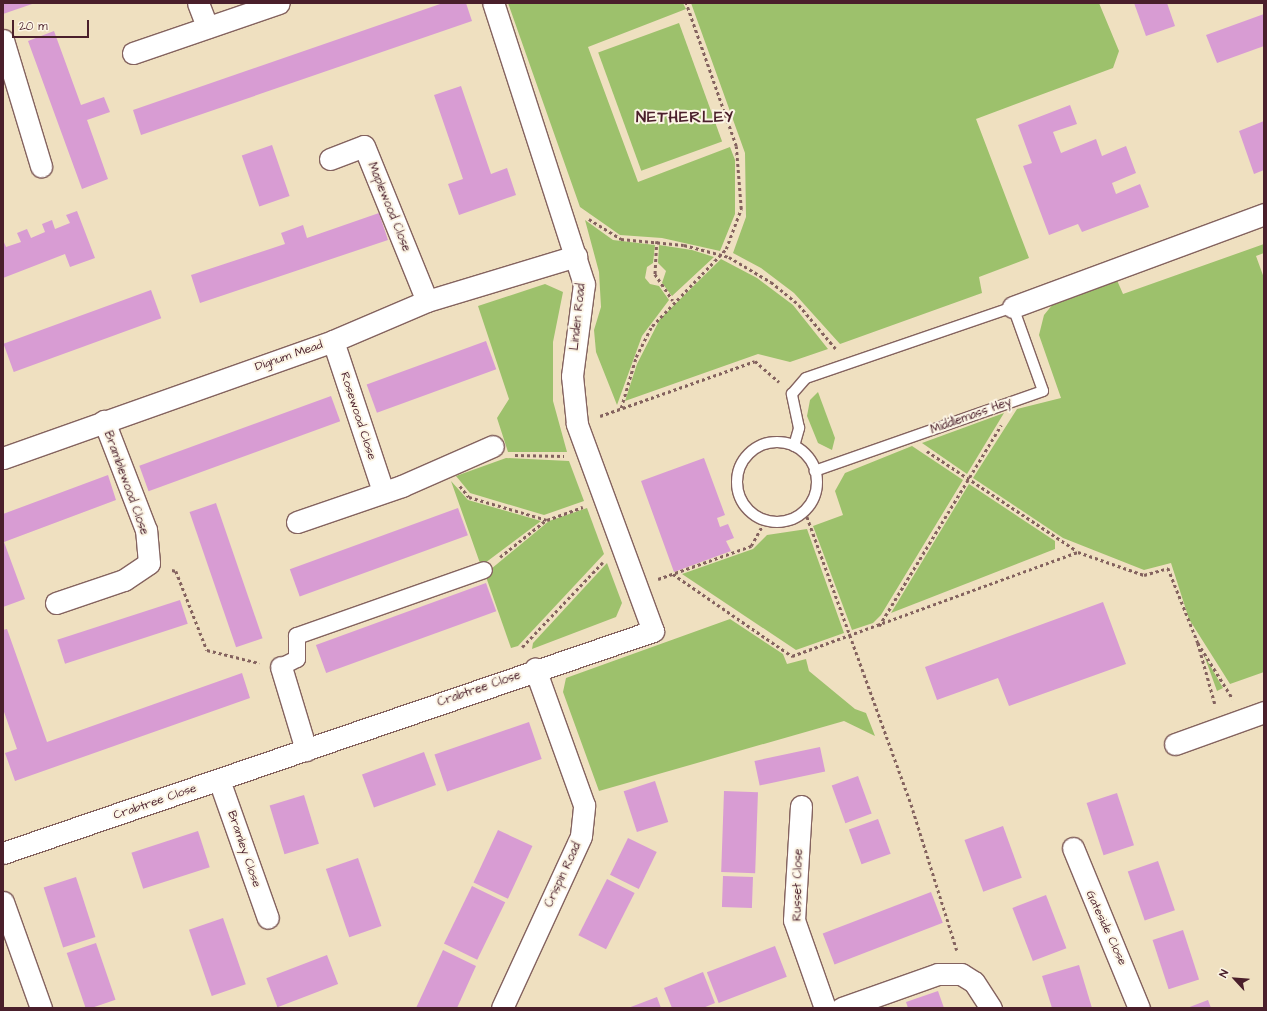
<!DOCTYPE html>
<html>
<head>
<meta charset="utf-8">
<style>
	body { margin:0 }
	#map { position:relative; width:1267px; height:1011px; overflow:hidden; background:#efe0c0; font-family:"Architects Daughter",sans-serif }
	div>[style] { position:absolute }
	.green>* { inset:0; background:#9dc16c; transform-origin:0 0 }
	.building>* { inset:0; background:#d89cd3; transform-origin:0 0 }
	.path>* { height:2.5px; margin-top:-1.25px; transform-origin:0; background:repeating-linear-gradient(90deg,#84635f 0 3px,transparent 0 6px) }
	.roads { filter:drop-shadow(1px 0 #84635f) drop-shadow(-1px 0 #84635f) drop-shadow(0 1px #84635f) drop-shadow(0 -1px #84635f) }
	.service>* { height:10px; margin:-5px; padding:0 5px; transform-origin:5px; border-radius:5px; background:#fff }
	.service>.ring { margin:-5px; padding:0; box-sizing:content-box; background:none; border:10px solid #fff; border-radius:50% }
	.pedestrian>* { height:16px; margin:-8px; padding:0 8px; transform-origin:8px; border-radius:8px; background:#fff }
	.minor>* { height:21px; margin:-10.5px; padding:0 10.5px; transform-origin:10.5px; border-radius:10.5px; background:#fff }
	span { translate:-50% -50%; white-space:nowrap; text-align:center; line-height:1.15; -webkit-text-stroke:4px #fcf5e5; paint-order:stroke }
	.street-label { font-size:12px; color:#4a1f2b }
	.district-label { font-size:16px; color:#4a1f2b; font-weight:700; letter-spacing:1px }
	.frame { position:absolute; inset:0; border:4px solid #4a1f2b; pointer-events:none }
	.north { position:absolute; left:1215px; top:959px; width:40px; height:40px; -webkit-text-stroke:3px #fcf5e5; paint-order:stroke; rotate:296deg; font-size:11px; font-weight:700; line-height:16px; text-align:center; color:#4a1f2b }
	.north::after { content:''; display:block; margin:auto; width:14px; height:18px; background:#4a1f2b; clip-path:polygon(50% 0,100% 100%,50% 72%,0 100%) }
	.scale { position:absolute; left:12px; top:20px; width:77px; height:18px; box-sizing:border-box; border:2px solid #4a1f2b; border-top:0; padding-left:5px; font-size:12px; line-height:14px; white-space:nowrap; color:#4a1f2b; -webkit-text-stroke:3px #fcf5e5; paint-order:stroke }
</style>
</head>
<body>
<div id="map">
	<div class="green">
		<div style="clip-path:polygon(508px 3px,683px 3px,686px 9px,588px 47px,638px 182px,730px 147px,735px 160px,735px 214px,720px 251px,662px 238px,620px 235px,580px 207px)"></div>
		<div style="clip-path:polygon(691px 3px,1099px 3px,1119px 51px,1113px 68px,976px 119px,1029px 258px,979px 277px,982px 293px,840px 344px,794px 293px,761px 268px,733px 253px,746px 217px,745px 153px)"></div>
		<div style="left:679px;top:23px;width:126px;height:86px;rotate:70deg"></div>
		<div style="clip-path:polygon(585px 220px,613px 240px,655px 245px,653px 263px,647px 267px,645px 278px,650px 284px,659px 286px,669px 300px,642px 336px,617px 405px,596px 352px,594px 330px,601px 307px,599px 272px)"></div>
		<div style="clip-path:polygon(1264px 244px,1264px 253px,1256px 256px,1264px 278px,1264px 672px,1230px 684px,1189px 619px,1171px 563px,1144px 570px,1063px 538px,973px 478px,1017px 409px,1061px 398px,1039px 335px,1044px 315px,1053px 304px,1116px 278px,1123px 294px)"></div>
		<div style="clip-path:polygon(659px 245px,692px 250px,714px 257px,672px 296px,662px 283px,666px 271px,658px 263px)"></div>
		<div style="clip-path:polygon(721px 259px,757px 278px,793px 305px,828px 349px,790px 362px,758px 354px,625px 401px,637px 364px,660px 319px)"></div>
		<div style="clip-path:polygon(545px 284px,563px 292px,553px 342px,553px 401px,567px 452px,508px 452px,497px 418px,509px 399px,478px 306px)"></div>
		<div style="clip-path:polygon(818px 392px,835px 438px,832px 450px,818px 443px,807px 416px,810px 400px)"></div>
		<div style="clip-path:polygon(1004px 413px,967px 474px,922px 443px)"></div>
		<div style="clip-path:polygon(912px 446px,963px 480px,881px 615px,873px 623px,852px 630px,813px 526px,843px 515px,835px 491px,845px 473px)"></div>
		<div style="clip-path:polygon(506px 458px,569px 461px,584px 501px,544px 515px,470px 493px,456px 476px)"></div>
		<div style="clip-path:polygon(451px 481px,468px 500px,541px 521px,481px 566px)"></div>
		<div style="clip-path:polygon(969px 484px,1055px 541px,1055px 549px,891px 613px)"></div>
		<div style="clip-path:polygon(587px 508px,604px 554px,518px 646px,511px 648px,485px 574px,549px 521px)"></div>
		<div style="clip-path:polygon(807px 529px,844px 633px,796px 650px,682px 574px,753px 549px,767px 535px)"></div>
		<div style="clip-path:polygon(607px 563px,622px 603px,616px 617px,532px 649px,533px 643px)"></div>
		<div style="clip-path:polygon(730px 619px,783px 654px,787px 664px,806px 659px,809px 671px,855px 709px,866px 713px,875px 736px,844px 721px,599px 791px,563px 692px,566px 678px)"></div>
		<div style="clip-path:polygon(1204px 655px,1223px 688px,1217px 691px)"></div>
	</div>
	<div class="building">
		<div style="clip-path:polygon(3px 3px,35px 3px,3px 14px)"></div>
		<div style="clip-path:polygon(443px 3px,466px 3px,472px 21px,141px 135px,133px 110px)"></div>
		<div style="clip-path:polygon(1134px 3px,1167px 3px,1175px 26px,1146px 36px)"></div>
		<div style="clip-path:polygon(1264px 14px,1264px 46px,1217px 63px,1206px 35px)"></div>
		<div style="clip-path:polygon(54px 31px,81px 105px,104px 97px,110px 112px,87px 120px,108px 179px,82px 189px,28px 41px)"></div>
		<div style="clip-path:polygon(461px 86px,491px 174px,507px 168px,516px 195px,459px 215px,448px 184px,463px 179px,434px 95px)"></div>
		<div style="clip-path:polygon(1070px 105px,1077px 124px,1053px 132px,1061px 153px,1096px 139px,1102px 156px,1126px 146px,1136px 173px,1112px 183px,1116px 194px,1140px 184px,1149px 207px,1082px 232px,1078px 224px,1049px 235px,1023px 166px,1032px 163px,1018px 125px)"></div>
		<div style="clip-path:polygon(1264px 121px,1264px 170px,1254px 174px,1239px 131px)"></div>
		<div style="left:272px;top:145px;width:54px;height:32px;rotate:71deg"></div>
		<div style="clip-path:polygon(77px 211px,95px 258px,70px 267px,65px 254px,3px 278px,3px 240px,6px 247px,21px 242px,17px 233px,27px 229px,31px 238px,45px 232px,42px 224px,52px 220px,55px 229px,70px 223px,66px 215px)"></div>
		<div style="clip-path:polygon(379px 213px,388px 240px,200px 303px,191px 275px,285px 244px,281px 233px,303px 225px,307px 238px)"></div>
		<div style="left:151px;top:290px;width:30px;height:157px;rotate:70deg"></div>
		<div style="left:486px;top:341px;width:30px;height:127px;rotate:70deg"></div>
		<div style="left:331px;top:396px;width:27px;height:204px;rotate:70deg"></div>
		<div style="clip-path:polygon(704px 458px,725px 515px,717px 518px,720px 527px,728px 524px,734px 538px,726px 541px,731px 551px,674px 572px,641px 481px)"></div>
		<div style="clip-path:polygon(108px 475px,116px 500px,4px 542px,25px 599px,3px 607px,3px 514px)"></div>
		<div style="left:216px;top:503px;width:143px;height:28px;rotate:71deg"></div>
		<div style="left:458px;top:508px;width:29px;height:179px;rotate:70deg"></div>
		<div style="left:486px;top:583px;width:30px;height:181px;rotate:70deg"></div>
		<div style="left:180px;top:600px;width:25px;height:129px;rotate:72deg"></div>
		<div style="clip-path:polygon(1103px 602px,1126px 664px,1009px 706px,998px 678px,937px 700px,925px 667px)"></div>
		<div style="clip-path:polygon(7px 629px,47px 742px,242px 673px,250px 698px,15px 781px,5px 753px,17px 749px,3px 709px,3px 630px)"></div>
		<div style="left:529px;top:722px;width:39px;height:100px;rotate:71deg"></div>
		<div style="left:820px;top:747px;width:25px;height:67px;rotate:78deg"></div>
		<div style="left:424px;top:752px;width:35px;height:66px;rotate:70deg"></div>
		<div style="left:858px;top:776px;width:40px;height:28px;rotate:70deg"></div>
		<div style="left:655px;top:781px;width:43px;height:33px;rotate:72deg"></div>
		<div style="left:724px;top:791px;width:34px;height:81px;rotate:2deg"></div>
		<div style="left:1117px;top:793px;width:55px;height:32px;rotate:72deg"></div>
		<div style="left:304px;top:795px;width:51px;height:36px;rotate:73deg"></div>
		<div style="left:878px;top:819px;width:37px;height:31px;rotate:70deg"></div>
		<div style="left:1003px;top:826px;width:55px;height:41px;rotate:70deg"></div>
		<div style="left:498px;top:830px;width:38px;height:58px;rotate:25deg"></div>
		<div style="left:198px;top:831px;width:38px;height:70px;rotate:72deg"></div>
		<div style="left:628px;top:838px;width:32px;height:41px;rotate:26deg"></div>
		<div style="left:358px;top:858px;width:72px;height:34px;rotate:71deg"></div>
		<div style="left:1158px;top:861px;width:52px;height:32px;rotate:71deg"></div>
		<div style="left:723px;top:876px;width:30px;height:31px;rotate:2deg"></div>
		<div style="left:76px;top:877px;width:63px;height:34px;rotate:72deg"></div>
		<div style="left:607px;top:879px;width:31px;height:63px;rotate:27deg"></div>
		<div style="left:472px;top:886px;width:37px;height:64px;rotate:26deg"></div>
		<div style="left:931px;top:892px;width:33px;height:116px;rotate:69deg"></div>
		<div style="left:1046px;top:895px;width:57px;height:36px;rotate:69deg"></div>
		<div style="left:223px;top:918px;width:70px;height:36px;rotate:71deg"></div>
		<div style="left:1183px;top:930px;width:52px;height:32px;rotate:72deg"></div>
		<div style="left:96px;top:943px;width:60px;height:31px;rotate:71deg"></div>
		<div style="left:775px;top:946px;width:33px;height:73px;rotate:69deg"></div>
		<div style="clip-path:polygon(443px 950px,476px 966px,457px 1008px,416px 1008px)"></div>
		<div style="left:327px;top:955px;width:31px;height:65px;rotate:69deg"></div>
		<div style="clip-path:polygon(1079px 965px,1092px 1008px,1052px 1008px,1042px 976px)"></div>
		<div style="clip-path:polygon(703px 972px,715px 1003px,703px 1008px,672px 1008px,664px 988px)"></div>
		<div style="clip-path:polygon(938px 991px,944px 1008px,908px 1008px,906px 1002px)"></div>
		<div style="clip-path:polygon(657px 997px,661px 1008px,628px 1008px,636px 1005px)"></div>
		<div style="clip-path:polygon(1208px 1000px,1211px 1008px,1187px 1008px)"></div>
	</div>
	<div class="path">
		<div style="left:589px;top:219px;width:38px;rotate:32deg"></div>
		<div style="left:621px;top:239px;width:63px;rotate:5.4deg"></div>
		<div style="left:684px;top:245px;width:47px;rotate:14.9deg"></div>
		<div style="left:729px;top:257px;width:49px;rotate:30.8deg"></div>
		<div style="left:771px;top:282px;width:36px;rotate:39deg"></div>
		<div style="left:799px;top:305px;width:57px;rotate:49.9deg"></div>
		<div style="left:657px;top:241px;width:33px;rotate:93deg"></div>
		<div style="left:655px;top:274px;width:32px;rotate:56deg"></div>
		<div style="left:621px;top:408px;width:53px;rotate:-73.6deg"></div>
		<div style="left:636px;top:357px;width:35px;rotate:-63deg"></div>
		<div style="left:652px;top:326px;width:107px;rotate:-46.1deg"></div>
		<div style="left:726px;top:249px;width:43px;rotate:-69.4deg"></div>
		<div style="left:741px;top:209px;width:63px;rotate:-94.5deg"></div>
		<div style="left:736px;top:146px;width:151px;rotate:-109.3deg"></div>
		<div style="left:600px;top:416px;width:164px;rotate:-19.5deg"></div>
		<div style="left:755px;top:361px;width:32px;rotate:41deg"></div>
		<div style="left:927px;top:451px;width:180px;rotate:33.7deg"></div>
		<div style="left:515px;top:455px;width:49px;rotate:1.2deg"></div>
		<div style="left:460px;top:486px;width:14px;rotate:51deg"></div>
		<div style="left:469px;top:497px;width:81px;rotate:16.4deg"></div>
		<div style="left:547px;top:520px;width:38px;rotate:-20deg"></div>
		<div style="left:805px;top:511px;width:318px;rotate:70.1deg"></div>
		<div style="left:913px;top:810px;width:147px;rotate:72.6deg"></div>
		<div style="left:500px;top:557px;width:59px;rotate:-38.8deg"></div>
		<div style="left:172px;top:570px;width:4px;rotate:14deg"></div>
		<div style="left:176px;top:571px;width:85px;rotate:68.6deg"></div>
		<div style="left:207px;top:650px;width:54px;rotate:14deg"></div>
		<div style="left:673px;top:574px;width:145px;rotate:34.6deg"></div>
		<div style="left:792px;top:656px;width:304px;rotate:-20deg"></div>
		<div style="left:1078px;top:552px;width:70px;rotate:19.2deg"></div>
		<div style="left:1144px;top:575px;width:25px;rotate:-16deg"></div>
		<div style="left:1168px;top:568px;width:81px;rotate:68.2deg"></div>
		<div style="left:1198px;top:643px;width:63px;rotate:74.4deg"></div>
		<div style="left:658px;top:579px;width:99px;rotate:-19.5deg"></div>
		<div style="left:751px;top:546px;width:29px;rotate:-61deg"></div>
		<div style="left:879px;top:626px;width:235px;rotate:-58.7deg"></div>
		<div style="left:1198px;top:643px;width:66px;rotate:58deg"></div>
		<div style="left:522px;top:647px;width:117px;rotate:-46.4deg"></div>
	</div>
	<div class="roads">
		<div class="service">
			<div class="ring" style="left:737px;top:442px;width:70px;height:70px"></div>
			<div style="left:794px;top:446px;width:19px;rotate:-74deg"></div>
			<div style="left:799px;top:428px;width:35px;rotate:-102deg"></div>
			<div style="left:792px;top:394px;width:21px;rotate:-49deg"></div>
			<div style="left:806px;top:378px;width:219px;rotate:-18.9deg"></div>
			<div style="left:1013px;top:307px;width:89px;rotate:70.3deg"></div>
			<div style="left:1043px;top:391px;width:242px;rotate:160.7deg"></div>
		</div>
		<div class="pedestrian">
			<div style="left:281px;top:667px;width:18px;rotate:-27deg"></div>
			<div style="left:297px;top:659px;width:23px;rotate:-90deg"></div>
			<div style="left:297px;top:636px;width:198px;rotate:-19.4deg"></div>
		</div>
		<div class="minor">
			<div style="left:198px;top:3px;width:26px;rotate:69deg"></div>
			<div style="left:3px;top:40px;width:132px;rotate:73.2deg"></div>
			<div style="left:133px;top:53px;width:154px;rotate:-18.9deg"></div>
			<div style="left:330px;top:159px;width:36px;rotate:-21deg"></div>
			<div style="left:364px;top:146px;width:167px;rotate:67.9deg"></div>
			<div style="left:1013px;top:307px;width:268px;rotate:-20.3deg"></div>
			<div style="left:333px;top:341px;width:158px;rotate:71.6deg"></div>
			<div style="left:3px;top:458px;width:350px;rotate:-19.5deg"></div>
			<div style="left:333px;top:341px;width:102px;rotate:-23.1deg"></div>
			<div style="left:427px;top:301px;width:156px;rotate:-16.8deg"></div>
			<div style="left:297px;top:522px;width:111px;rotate:-18.9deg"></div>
			<div style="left:402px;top:486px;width:99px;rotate:-23.7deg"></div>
			<div style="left:56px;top:603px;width:72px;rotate:-18.7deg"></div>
			<div style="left:124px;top:580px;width:30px;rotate:-34deg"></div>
			<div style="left:149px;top:563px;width:33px;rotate:-95deg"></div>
			<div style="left:146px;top:530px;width:117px;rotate:-111.1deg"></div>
			<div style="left:281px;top:667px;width:87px;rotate:73.2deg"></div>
			<div style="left:1175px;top:744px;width:95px;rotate:-19.8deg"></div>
			<div style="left:219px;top:780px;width:146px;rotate:70.5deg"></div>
			<div style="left:801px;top:806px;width:114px;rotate:93.5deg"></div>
			<div style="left:794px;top:920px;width:93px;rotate:70.6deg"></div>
			<div style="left:1073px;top:848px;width:173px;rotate:67.6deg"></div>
			<div style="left:3px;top:853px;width:687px;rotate:-18.86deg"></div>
			<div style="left:653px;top:631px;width:221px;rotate:-110.2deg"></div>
			<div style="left:577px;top:424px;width:48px;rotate:-95.9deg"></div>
			<div style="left:572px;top:376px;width:93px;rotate:-82.6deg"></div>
			<div style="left:584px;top:284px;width:295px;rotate:-107.9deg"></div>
			<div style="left:3px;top:902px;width:113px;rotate:70.3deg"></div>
			<div style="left:502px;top:1008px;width:189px;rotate:-65.3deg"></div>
			<div style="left:581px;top:836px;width:31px;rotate:-84deg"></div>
			<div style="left:584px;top:805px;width:145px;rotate:-109.8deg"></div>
			<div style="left:842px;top:1008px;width:102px;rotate:-19.5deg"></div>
			<div style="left:938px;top:974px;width:23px"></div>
			<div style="left:961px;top:974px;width:15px;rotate:32deg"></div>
			<div style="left:974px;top:982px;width:31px;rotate:57deg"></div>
		</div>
	</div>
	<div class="street-label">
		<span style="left:389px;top:207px;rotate:68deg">Maplewood Close</span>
		<span style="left:578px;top:317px;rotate:-84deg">Linden Road</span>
		<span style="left:289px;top:356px;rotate:-19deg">Dignum Mead</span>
		<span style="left:358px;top:416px;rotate:72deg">Rosewood Close</span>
		<span style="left:971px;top:416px;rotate:-20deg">Middlemass Hey</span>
		<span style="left:126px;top:483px;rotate:70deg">Bramblewood Close</span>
		<span style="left:479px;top:689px;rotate:-19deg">Crabtree Close</span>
		<span style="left:155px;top:802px;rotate:-19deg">Crabtree Close</span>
		<span style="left:244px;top:849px;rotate:71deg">Bramley Close</span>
		<span style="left:563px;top:875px;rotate:-65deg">Crispin Road</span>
		<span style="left:798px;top:885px;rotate:-89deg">Russet Close</span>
		<span style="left:1106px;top:928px;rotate:65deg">Gateside Close</span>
	</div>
	<div class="district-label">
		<span style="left:685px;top:117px">NETHERLEY</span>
	</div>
	<div class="frame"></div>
	<div class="north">N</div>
	<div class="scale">20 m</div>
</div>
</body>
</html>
